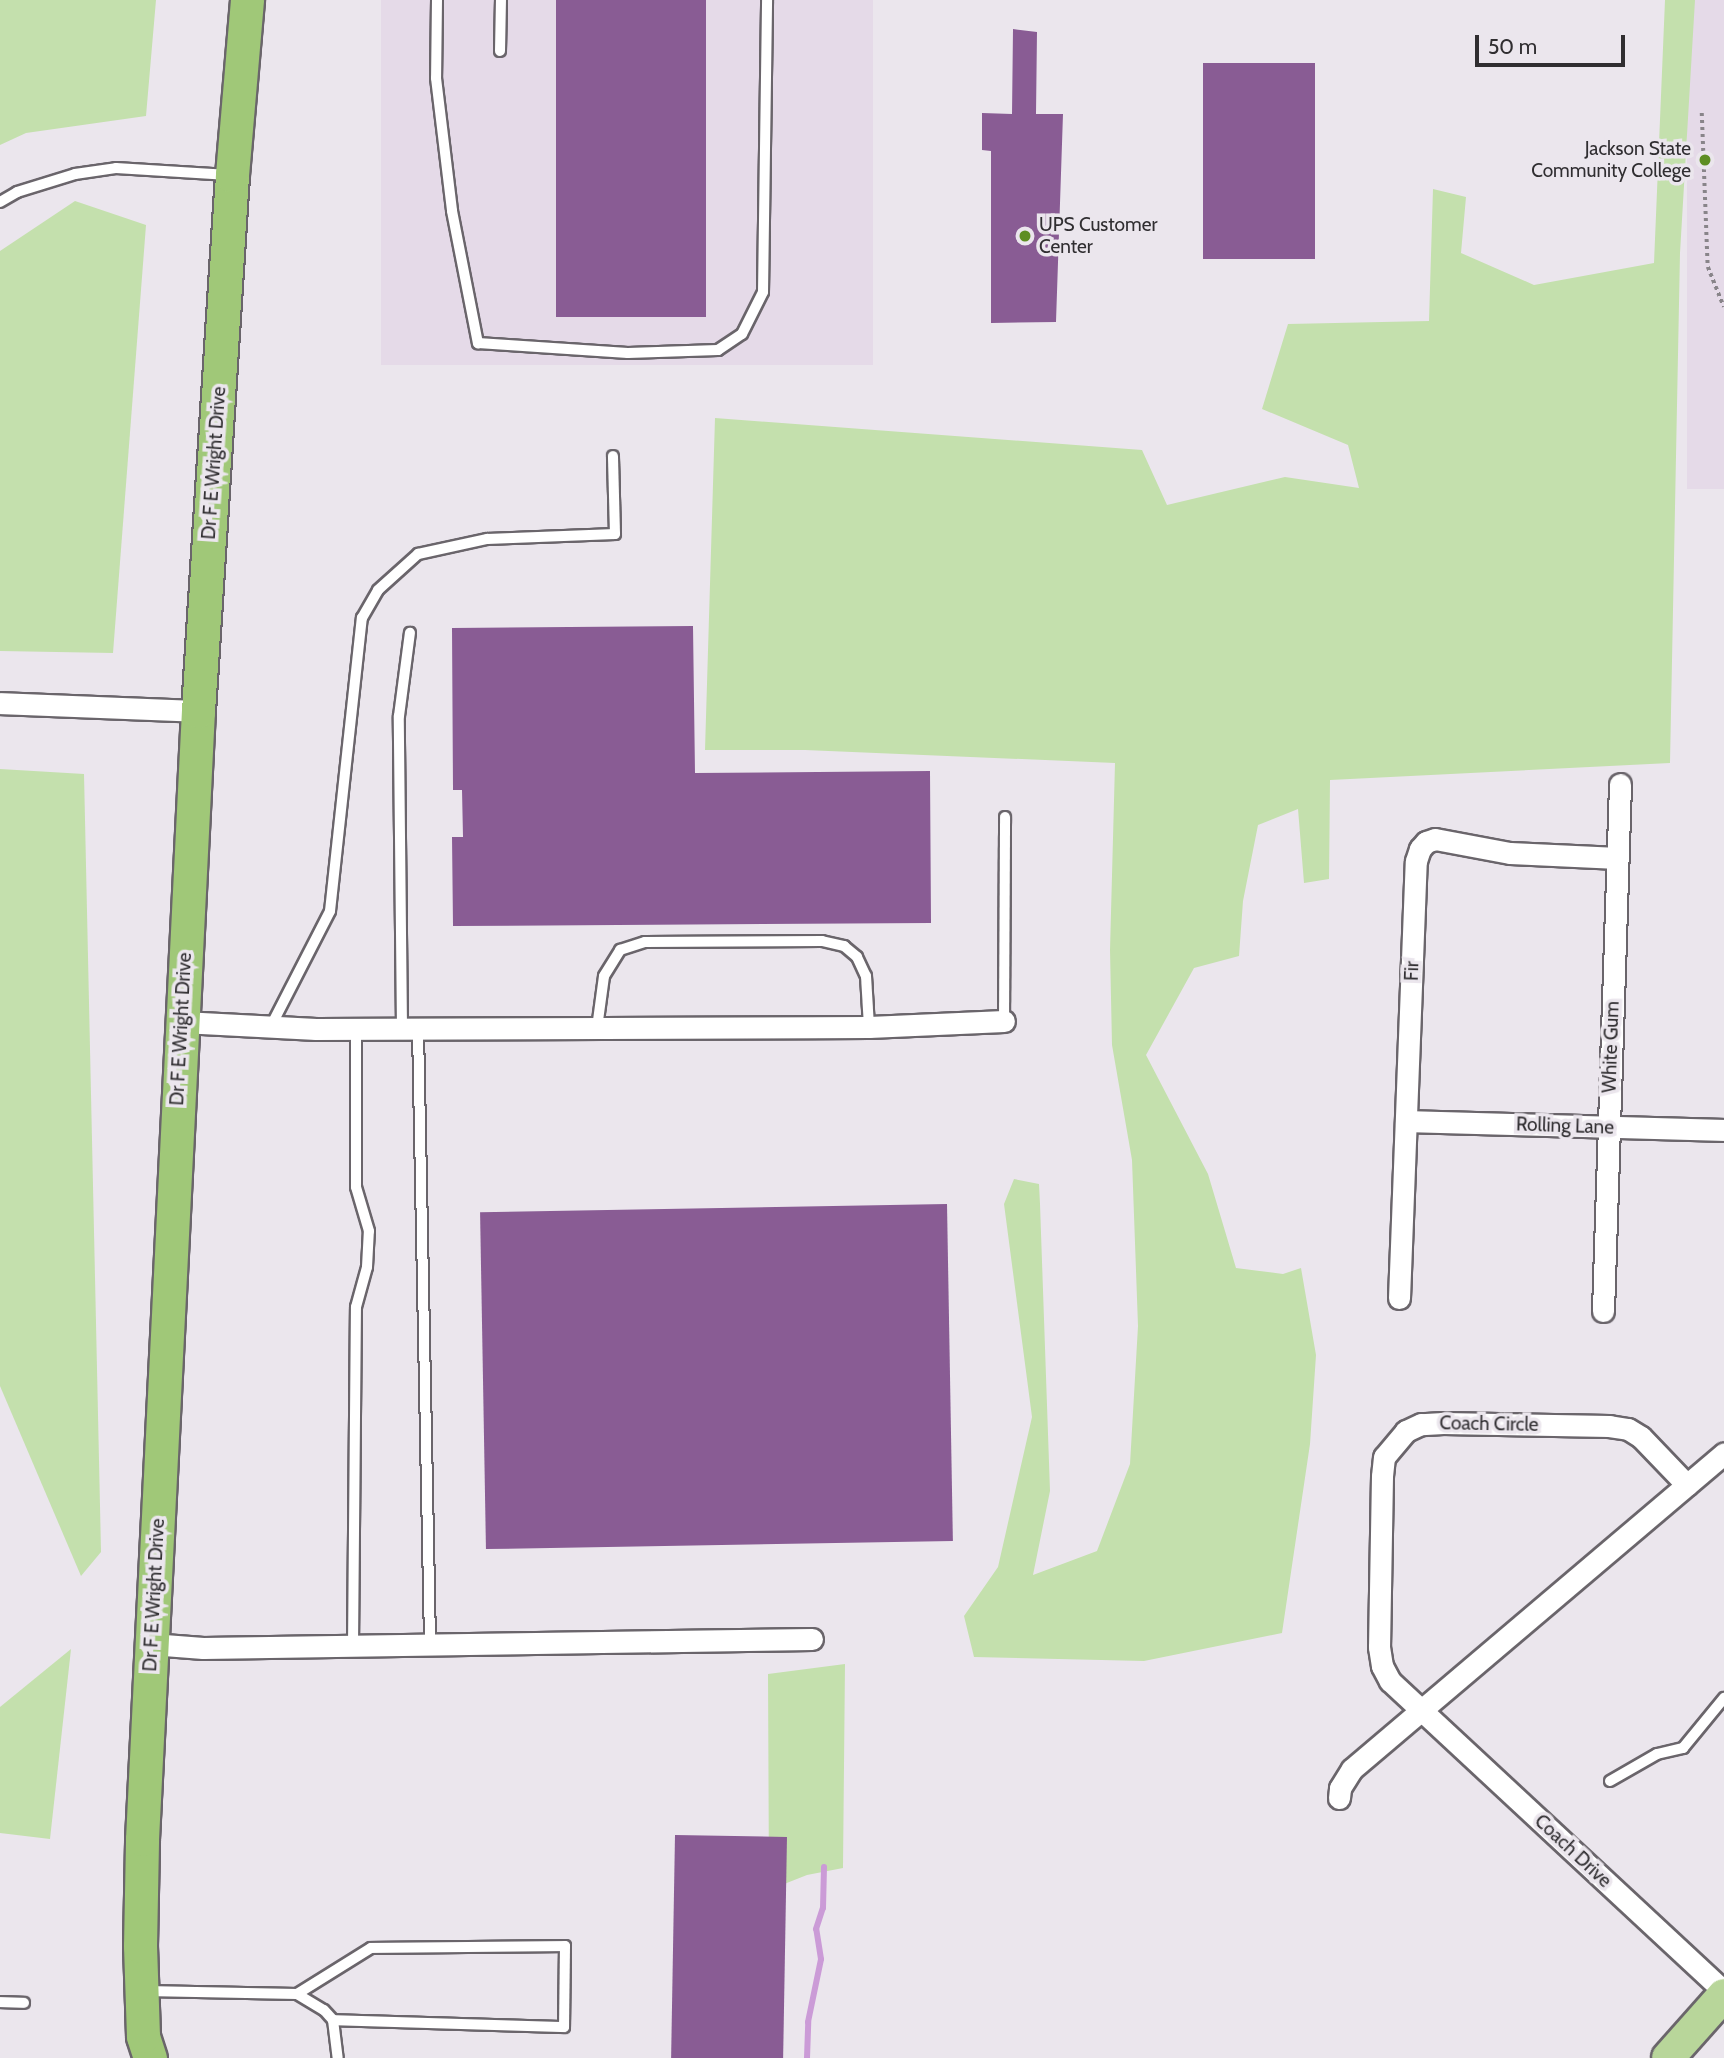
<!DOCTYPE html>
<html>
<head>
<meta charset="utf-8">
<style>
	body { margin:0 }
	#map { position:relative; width:1724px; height:2058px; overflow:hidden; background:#ebe6ed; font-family:Cabin,sans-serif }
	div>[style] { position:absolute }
	.built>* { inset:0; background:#e5dae8; transform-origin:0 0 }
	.green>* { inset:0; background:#c4e0ad }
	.stream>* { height:6px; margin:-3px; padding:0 3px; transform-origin:3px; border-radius:3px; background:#cb9bd7 }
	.building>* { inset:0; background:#895c94; transform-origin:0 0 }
	.path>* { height:3.5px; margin-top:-1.75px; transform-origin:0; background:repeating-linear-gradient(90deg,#888489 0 3.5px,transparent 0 7px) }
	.roads { filter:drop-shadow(2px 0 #6a656b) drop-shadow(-2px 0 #6a656b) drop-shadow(0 2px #6a656b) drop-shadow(0 -2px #6a656b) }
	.service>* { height:10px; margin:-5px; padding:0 5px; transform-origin:5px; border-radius:5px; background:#fff }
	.minor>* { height:21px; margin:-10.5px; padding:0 10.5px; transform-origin:10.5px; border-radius:10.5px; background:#fff }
	.primary>* { height:32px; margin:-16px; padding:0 16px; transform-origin:16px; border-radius:16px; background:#b8d69a }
	.trunk>* { height:33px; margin:-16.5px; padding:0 16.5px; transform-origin:16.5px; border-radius:16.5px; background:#a0c878 }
	.dots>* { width:19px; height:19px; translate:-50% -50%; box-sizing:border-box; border:4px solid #ebe6ed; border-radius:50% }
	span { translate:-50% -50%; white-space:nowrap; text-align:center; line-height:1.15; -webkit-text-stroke:7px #ebe6ed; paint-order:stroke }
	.poi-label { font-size:19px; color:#302e31 }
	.right { translate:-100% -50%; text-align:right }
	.left { translate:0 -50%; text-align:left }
	.street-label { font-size:19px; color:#302e31 }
	.scale { position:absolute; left:1475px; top:35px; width:150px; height:32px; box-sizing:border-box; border:4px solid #302e31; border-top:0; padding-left:9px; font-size:21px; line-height:24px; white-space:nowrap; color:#302e31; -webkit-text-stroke:5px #ebe6ed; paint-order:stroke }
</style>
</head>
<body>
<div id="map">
	<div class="built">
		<div style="left:381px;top:0;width:492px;height:365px"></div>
		<div style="left:1687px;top:0;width:37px;height:489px"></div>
	</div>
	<div class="green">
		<div style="clip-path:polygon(0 0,156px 0,146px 116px,26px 133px,0 145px)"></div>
		<div style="clip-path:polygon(1665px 0,1695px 0,1680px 253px,1670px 763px,1330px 780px,1329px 879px,1304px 883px,1298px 809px,1258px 825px,1243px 901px,1239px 956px,1194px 968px,1146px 1055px,1208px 1174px,1236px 1268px,1283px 1274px,1301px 1268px,1316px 1355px,1310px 1444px,1282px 1633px,1144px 1661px,974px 1657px,964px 1616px,998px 1567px,1032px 1417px,1004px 1204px,1014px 1179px,1039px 1184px,1040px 1204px,1050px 1491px,1033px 1575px,1097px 1551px,1130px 1464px,1138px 1326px,1132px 1160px,1112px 1045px,1110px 950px,1115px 763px,805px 750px,705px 750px,715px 418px,1142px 450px,1167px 505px,1285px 477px,1359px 488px,1348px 445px,1262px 409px,1288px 324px,1429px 321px,1433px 189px,1466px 197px,1461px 253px,1534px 285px,1654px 263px)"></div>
		<div style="clip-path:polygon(75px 201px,146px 225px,113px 653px,0 651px,0 251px)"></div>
		<div style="clip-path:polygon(0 769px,84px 774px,101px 1552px,81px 1576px,0 1386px)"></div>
		<div style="clip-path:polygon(71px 1649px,50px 1839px,0 1833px,0 1707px)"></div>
		<div style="clip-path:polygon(845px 1664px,843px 1868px,807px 1875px,769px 1890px,768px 1674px)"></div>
	</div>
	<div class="stream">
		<div style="left:807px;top:2058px;width:36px;rotate:-88deg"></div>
		<div style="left:808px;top:2022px;width:64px;rotate:-78.3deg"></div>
		<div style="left:821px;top:1959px;width:30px;rotate:-99deg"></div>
		<div style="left:816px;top:1929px;width:22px;rotate:-72deg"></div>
		<div style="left:823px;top:1908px;width:41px;rotate:-88.6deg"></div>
	</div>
	<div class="building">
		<div style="left:556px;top:0;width:150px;height:317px"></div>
		<div style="clip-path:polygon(1013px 29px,1037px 32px,1036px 114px,1063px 114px,1056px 322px,991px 323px,991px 151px,982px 150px,982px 113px,1012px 114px)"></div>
		<div style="left:1315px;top:63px;width:196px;height:112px;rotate:90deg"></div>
		<div style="clip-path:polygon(693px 626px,695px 773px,930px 771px,931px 923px,453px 926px,452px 837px,463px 837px,462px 790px,453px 790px,452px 628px)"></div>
		<div style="left:947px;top:1204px;width:337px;height:467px;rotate:89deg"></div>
		<div style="left:675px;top:1835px;width:112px;height:223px;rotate:1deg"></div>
	</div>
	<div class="path">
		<div style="left:1702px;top:113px;width:154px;rotate:87.8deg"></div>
		<div style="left:1708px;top:267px;width:43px;rotate:68.2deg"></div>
	</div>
	<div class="roads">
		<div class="service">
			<div style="left:437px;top:0;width:78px;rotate:90.7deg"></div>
			<div style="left:436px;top:78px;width:134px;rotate:83.1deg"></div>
			<div style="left:452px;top:211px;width:135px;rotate:78.9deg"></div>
			<div style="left:478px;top:343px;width:150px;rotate:3.8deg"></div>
			<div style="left:628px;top:353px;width:90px;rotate:-1.9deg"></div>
			<div style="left:718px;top:350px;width:29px;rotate:-34deg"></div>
			<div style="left:742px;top:334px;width:47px;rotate:-63.4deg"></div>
			<div style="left:763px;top:292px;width:292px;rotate:-89.2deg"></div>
			<div style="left:500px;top:51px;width:51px;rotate:-88.9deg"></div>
			<div style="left:0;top:202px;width:20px;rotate:-30deg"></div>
			<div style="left:17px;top:192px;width:61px;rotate:-17.2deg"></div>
			<div style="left:75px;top:174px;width:41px;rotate:-8.3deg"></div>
			<div style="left:116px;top:168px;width:113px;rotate:3.5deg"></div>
			<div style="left:1004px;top:1021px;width:204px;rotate:-89.7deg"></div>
			<div style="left:271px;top:1026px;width:129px;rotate:-62.8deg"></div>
			<div style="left:330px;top:911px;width:295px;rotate:-83.8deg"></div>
			<div style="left:362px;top:618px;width:32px;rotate:-60deg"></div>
			<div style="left:378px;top:590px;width:54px;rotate:-42deg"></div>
			<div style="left:418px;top:554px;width:71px;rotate:-12.3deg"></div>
			<div style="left:487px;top:539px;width:128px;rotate:-2.2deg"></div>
			<div style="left:615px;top:534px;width:78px;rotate:-91.5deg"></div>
			<div style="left:402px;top:1028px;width:312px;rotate:-90.6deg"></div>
			<div style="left:399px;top:716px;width:84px;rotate:-82.5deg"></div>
			<div style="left:418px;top:1028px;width:616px;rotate:88.88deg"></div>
			<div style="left:597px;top:1028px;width:52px;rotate:-82.3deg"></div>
			<div style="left:604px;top:976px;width:31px;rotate:-58deg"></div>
			<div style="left:620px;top:950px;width:26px;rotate:-18deg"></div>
			<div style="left:645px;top:942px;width:177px;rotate:-0.3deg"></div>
			<div style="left:822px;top:941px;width:23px;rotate:13deg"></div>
			<div style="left:844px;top:946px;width:17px;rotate:40deg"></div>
			<div style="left:857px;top:957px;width:21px;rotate:65deg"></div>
			<div style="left:866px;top:976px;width:51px;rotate:86.6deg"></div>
			<div style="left:353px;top:1646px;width:339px;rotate:-89.5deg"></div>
			<div style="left:356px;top:1307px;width:41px;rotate:-74.6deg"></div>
			<div style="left:367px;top:1267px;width:36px;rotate:-87deg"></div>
			<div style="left:369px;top:1231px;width:46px;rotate:-106.5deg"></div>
			<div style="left:356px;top:1187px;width:159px;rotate:-90deg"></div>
			<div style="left:1610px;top:1781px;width:54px;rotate:-29.9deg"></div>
			<div style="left:1657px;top:1754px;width:27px;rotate:-13deg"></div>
			<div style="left:1683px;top:1748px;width:65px;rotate:-50.6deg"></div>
			<div style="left:145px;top:1991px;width:152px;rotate:1.1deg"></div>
			<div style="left:297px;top:1994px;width:31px;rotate:31deg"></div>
			<div style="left:324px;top:2010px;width:13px;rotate:48deg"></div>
			<div style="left:333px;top:2020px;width:38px;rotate:83deg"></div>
			<div style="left:297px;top:1994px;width:87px;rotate:-31.9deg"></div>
			<div style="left:371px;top:1948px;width:194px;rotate:-0.6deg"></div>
			<div style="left:565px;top:1946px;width:81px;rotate:90.7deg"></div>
			<div style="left:564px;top:2027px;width:231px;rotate:-178.3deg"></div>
			<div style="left:0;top:2002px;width:24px;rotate:2deg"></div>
		</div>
		<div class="minor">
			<div style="left:0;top:703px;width:198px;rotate:2.3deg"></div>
			<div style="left:182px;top:1022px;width:134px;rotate:3deg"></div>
			<div style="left:316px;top:1029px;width:553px;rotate:-0.21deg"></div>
			<div style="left:869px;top:1027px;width:135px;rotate:-2.5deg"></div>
			<div style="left:1406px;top:1121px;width:318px;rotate:1.6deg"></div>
			<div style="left:1399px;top:1298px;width:437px;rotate:-87.8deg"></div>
			<div style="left:1416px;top:861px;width:13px;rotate:-72deg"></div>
			<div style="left:1420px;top:849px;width:9px;rotate:-49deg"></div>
			<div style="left:1426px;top:842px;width:9px;rotate:-18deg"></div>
			<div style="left:1435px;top:839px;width:76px;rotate:10.6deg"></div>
			<div style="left:1510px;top:853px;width:108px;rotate:2.7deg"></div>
			<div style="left:1603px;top:1311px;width:527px;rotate:-88.15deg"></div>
			<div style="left:1687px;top:1485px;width:66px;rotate:-133.8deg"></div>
			<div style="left:1641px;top:1437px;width:15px;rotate:-148deg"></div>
			<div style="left:1628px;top:1429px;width:19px;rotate:-171deg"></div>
			<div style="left:1609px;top:1426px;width:166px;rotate:-179deg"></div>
			<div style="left:1443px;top:1423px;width:22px;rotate:177deg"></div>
			<div style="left:1421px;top:1424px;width:17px;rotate:155deg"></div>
			<div style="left:1406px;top:1431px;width:34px;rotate:130deg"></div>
			<div style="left:1384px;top:1457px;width:19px;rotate:96deg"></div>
			<div style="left:1382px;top:1476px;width:171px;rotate:91deg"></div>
			<div style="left:1379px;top:1647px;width:19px;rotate:81deg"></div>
			<div style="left:1382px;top:1666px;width:17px;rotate:62deg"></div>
			<div style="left:1390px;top:1681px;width:456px;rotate:42.9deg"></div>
			<div style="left:151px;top:1644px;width:52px;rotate:4.4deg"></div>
			<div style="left:203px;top:1648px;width:609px;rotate:-0.85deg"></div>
			<div style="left:1339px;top:1798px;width:10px;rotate:-84deg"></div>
			<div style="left:1340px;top:1788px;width:22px;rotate:-58deg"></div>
			<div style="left:1352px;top:1769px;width:488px;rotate:-40.3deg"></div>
		</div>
		<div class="primary">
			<div style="left:1668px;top:2058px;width:84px;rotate:-48.4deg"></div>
		</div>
		<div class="trunk">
			<div style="left:150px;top:2058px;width:23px;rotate:-108deg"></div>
			<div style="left:143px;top:2036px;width:90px;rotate:-91.9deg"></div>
			<div style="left:140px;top:1946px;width:107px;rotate:-88.9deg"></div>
			<div style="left:142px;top:1839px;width:1129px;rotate:-87.16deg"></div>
			<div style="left:198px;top:711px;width:537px;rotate:-86.37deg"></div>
			<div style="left:232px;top:175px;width:176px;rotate:-85.1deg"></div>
		</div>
	</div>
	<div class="dots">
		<div style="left:1705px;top:160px;background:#5e8e23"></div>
		<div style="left:1025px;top:236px;background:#5e8e23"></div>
	</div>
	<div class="poi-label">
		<span class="right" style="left:1691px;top:160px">Jackson State<br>Community College</span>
		<span class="left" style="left:1039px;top:236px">UPS Customer<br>Center</span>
	</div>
	<div class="street-label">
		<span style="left:214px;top:463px;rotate:-86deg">Dr F E Wright Drive</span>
		<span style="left:1412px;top:971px;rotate:-88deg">Fir</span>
		<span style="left:181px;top:1029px;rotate:-87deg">Dr F E Wright Drive</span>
		<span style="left:1611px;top:1047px;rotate:-88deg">White Gum</span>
		<span style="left:1565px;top:1126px;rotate:2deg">Rolling Lane</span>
		<span style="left:1489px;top:1424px;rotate:1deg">Coach Circle</span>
		<span style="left:154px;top:1595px;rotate:-87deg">Dr F E Wright Drive</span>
		<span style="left:1573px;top:1851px;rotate:43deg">Coach Drive</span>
	</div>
	<div class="scale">50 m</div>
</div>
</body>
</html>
